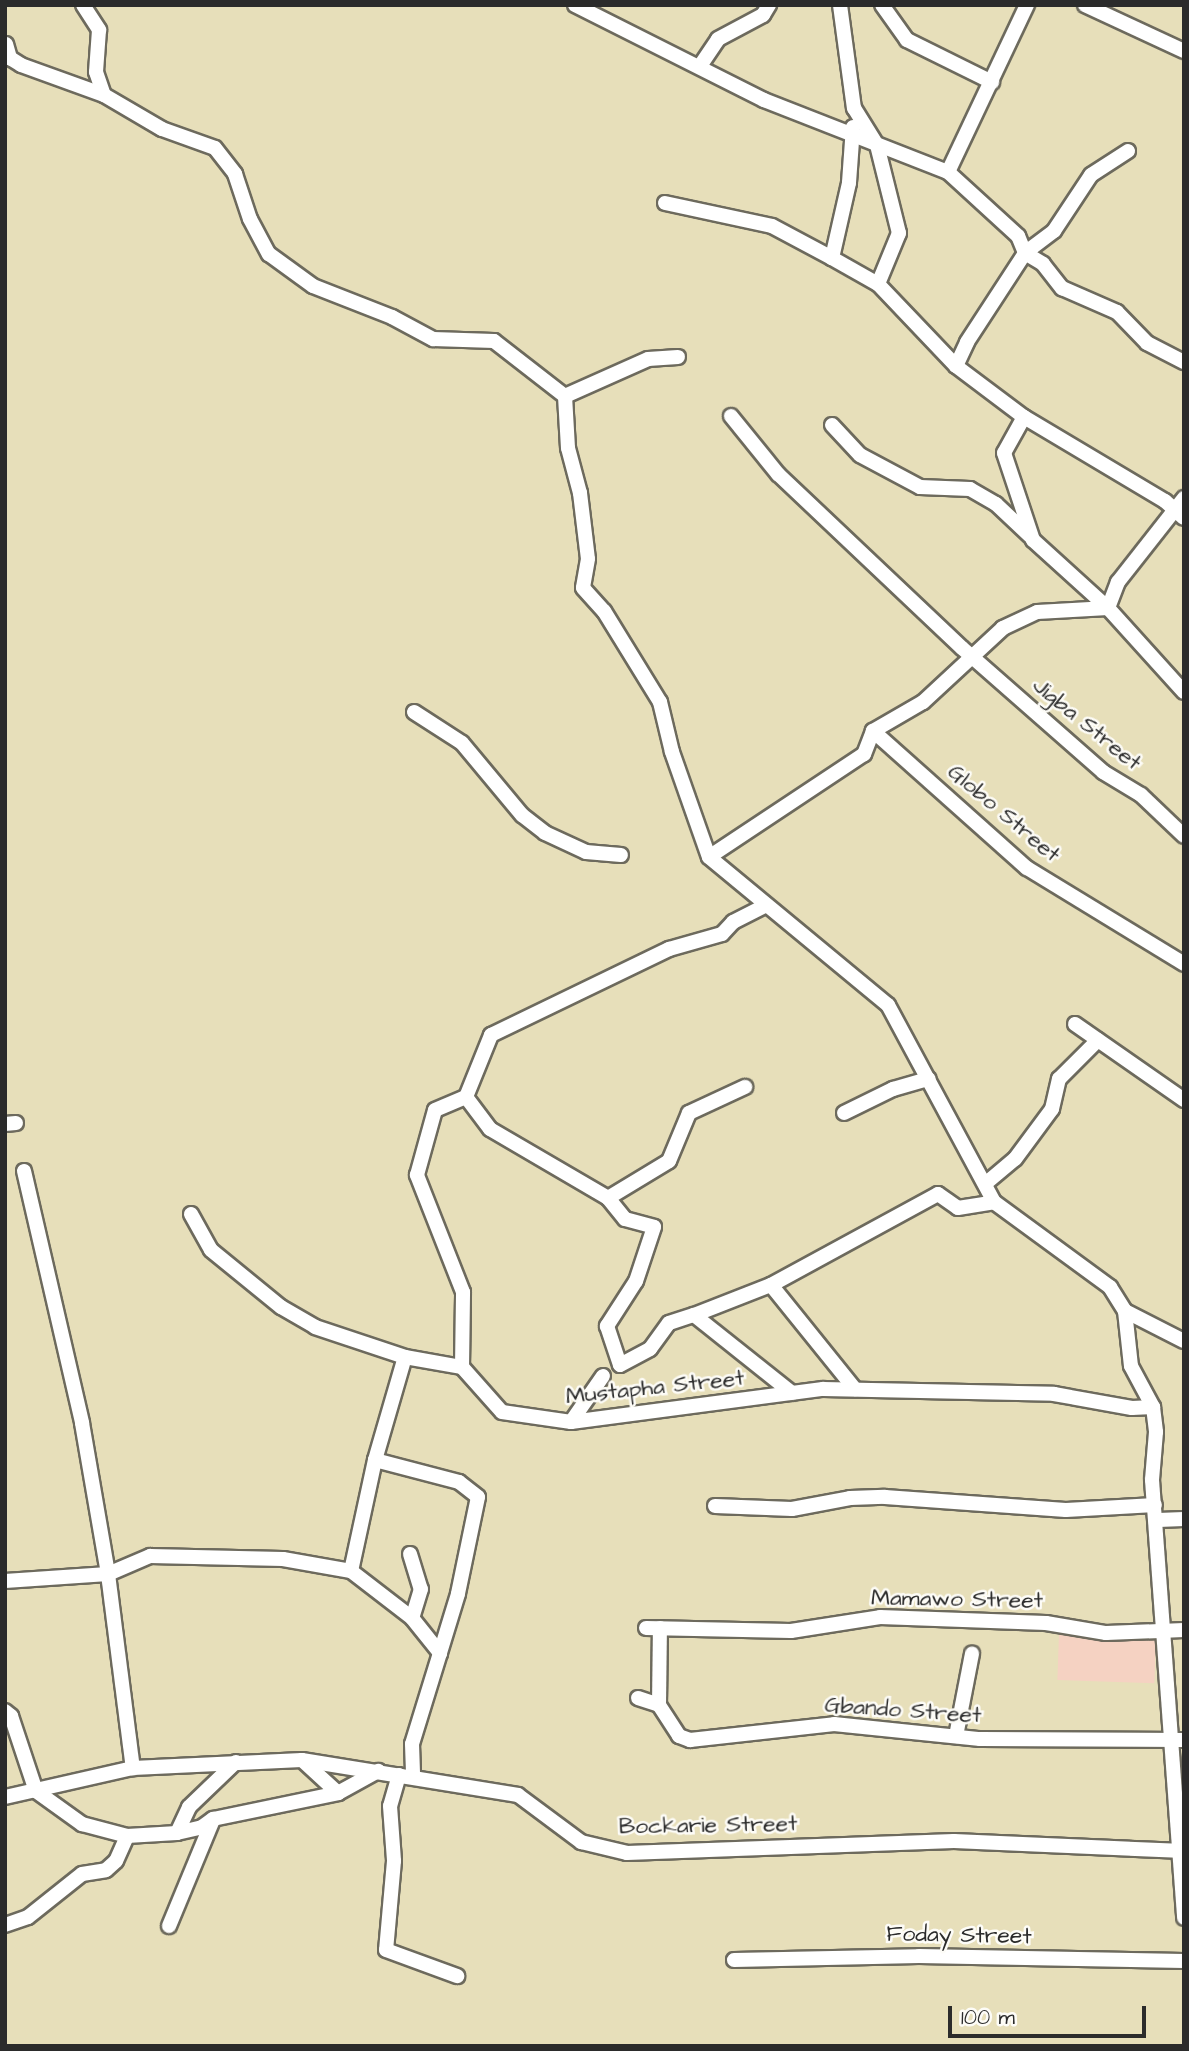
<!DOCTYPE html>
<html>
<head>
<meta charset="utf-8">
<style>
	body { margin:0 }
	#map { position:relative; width:1189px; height:2051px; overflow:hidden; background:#e7dfba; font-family:"Architects Daughter",sans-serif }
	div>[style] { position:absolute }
	.built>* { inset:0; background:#f5d2c2; transform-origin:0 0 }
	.roads { filter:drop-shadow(2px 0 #6d6a5d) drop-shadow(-2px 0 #6d6a5d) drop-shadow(0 2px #6d6a5d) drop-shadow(0 -2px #6d6a5d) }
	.street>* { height:14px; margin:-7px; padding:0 7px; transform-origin:7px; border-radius:7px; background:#fff }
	span { translate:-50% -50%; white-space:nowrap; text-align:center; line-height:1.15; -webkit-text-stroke:5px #fdfcf7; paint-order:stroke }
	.street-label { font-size:23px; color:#2b2b2b }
	.frame { position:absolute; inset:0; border:7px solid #2b2b2b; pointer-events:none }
	.scale { position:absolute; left:948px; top:2006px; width:198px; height:32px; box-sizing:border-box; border:4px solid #2b2b2b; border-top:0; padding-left:9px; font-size:21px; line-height:24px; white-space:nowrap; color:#2b2b2b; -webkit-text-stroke:5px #fdfcf7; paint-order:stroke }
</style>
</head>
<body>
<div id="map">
	<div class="built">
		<div style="left:1059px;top:1634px;width:97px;height:46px;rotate:2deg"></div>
	</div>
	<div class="roads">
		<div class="street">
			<div style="left:83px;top:5px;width:30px;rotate:57deg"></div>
			<div style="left:99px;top:30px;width:42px;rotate:94.1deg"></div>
			<div style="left:96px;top:72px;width:24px;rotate:71deg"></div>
			<div style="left:104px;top:95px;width:67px;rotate:30.4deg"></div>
			<div style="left:162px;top:129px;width:56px;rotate:19.7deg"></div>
			<div style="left:215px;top:148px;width:33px;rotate:52deg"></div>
			<div style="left:235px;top:174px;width:47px;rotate:71.6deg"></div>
			<div style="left:250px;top:219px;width:40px;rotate:62deg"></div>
			<div style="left:269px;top:254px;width:54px;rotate:36deg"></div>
			<div style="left:313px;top:286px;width:85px;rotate:21.4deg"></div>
			<div style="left:392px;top:317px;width:47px;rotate:28.2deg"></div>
			<div style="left:433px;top:339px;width:61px;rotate:1.9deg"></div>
			<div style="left:494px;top:341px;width:90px;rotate:37.8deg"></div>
			<div style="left:565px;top:396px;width:52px;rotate:86.7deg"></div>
			<div style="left:568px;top:448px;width:47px;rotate:75.1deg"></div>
			<div style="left:580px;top:493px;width:66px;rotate:83.1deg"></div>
			<div style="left:588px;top:559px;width:29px;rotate:100deg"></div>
			<div style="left:583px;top:588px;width:31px;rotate:48deg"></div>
			<div style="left:604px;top:611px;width:107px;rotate:58.4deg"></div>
			<div style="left:660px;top:702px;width:51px;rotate:76.5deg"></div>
			<div style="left:672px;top:752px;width:111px;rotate:70.6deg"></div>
			<div style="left:575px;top:5px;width:212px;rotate:26.7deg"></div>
			<div style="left:764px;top:100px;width:198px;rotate:21.4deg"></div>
			<div style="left:840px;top:5px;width:104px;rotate:82.3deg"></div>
			<div style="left:854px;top:108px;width:44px;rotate:58.1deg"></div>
			<div style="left:877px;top:145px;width:91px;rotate:76deg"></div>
			<div style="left:899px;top:233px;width:55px;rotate:112.4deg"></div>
			<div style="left:878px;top:284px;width:113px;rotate:46.4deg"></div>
			<div style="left:956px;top:366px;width:85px;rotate:36.9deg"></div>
			<div style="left:1024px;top:417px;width:41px;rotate:119.1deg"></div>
			<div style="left:1004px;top:453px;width:92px;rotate:71.6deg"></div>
			<div style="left:1033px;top:540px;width:101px;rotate:42.2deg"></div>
			<div style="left:1108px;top:608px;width:113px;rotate:47.9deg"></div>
			<div style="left:882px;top:5px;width:43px;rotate:54.5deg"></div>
			<div style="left:907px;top:40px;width:95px;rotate:26.3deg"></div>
			<div style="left:1085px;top:5px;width:109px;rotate:24.9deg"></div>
			<div style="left:6px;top:44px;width:15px;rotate:74deg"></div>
			<div style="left:10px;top:58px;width:13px;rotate:32deg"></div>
			<div style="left:21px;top:65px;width:88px;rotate:19.9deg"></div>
			<div style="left:700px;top:66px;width:32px;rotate:-56deg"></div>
			<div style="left:718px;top:39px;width:51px;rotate:-28.1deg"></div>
			<div style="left:763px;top:15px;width:12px;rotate:-59deg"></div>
			<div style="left:853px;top:127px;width:56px;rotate:94.1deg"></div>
			<div style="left:849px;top:183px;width:77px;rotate:102.8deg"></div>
			<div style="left:832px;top:258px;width:53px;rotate:29.5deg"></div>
			<div style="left:1128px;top:151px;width:44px;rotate:147deg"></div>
			<div style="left:1091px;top:175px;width:67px;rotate:123.5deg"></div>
			<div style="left:1054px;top:231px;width:36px;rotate:143deg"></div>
			<div style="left:1025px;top:253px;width:21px;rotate:31deg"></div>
			<div style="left:1043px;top:264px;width:31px;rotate:52deg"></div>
			<div style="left:1062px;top:288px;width:60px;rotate:23.6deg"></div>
			<div style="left:1117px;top:312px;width:43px;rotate:45.9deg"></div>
			<div style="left:1147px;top:343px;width:42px;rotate:27.2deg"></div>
			<div style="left:665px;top:203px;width:109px;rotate:12.1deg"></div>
			<div style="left:772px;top:226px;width:68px;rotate:28.1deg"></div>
			<div style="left:956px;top:366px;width:26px;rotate:-65deg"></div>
			<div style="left:967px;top:342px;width:106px;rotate:-56.9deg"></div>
			<div style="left:1025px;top:253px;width:18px;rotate:-112deg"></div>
			<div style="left:1018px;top:236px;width:95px;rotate:-137.6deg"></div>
			<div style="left:948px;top:172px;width:185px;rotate:-64.7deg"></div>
			<div style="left:565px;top:396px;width:91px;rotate:-24deg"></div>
			<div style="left:648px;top:359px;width:30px;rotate:-4deg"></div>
			<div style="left:731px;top:416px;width:75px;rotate:51deg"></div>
			<div style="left:778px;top:474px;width:253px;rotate:43.4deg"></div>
			<div style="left:962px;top:648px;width:188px;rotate:41.3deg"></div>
			<div style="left:1103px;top:772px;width:44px;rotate:31.2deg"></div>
			<div style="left:1141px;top:795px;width:59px;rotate:43.6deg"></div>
			<div style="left:1024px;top:417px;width:164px;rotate:30.8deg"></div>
			<div style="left:1165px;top:501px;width:25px;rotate:42deg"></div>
			<div style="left:832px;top:425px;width:41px;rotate:47deg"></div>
			<div style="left:860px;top:455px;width:68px;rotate:28.1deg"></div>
			<div style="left:920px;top:487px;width:50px;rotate:2.3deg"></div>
			<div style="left:970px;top:489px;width:30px;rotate:30deg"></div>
			<div style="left:996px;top:504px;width:47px;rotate:43.3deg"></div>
			<div style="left:1108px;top:608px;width:71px;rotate:176.8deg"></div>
			<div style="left:1037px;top:612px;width:38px;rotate:155deg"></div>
			<div style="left:1003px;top:628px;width:109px;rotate:137.2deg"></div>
			<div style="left:923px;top:702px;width:58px;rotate:149.9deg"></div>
			<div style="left:873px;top:731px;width:25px;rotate:111deg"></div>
			<div style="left:864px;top:754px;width:186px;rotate:146.4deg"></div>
			<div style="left:709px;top:857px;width:232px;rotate:39.6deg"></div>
			<div style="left:888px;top:1005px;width:224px;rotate:61.7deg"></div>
			<div style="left:994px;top:1202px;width:144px;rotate:36.2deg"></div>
			<div style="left:1110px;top:1287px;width:28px;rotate:58deg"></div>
			<div style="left:1125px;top:1311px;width:55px;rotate:83.8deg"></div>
			<div style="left:1131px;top:1366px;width:47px;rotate:61.8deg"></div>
			<div style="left:1153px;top:1407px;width:25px;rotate:83deg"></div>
			<div style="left:1156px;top:1432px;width:48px;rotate:94.8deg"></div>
			<div style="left:1152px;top:1480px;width:439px;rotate:85.8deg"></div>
			<div style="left:1108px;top:608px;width:28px;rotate:-69deg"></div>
			<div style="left:1118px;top:582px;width:107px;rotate:-51.8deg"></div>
			<div style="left:414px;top:712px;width:57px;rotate:32.9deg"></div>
			<div style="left:462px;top:743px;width:94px;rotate:50.2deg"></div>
			<div style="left:522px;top:815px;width:29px;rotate:38deg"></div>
			<div style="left:545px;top:833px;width:45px;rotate:24.9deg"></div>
			<div style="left:586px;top:852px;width:35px;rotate:5deg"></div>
			<div style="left:873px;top:731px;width:206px;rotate:41.7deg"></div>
			<div style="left:1027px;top:868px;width:184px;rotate:31.4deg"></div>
			<div style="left:1075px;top:1024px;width:133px;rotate:34.9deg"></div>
			<div style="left:466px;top:1097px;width:40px;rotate:53deg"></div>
			<div style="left:490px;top:1129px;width:137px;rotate:30.3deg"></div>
			<div style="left:608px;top:1198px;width:27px;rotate:51deg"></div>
			<div style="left:625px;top:1219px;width:30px;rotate:15deg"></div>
			<div style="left:654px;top:1227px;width:57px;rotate:108.4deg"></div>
			<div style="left:636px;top:1281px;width:54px;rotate:122.8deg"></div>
			<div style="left:607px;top:1326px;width:41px;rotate:71.6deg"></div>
			<div style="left:620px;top:1365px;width:34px;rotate:-28deg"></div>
			<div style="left:650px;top:1349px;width:32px;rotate:-54deg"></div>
			<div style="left:669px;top:1323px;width:26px;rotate:-18deg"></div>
			<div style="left:694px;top:1315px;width:125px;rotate:38.5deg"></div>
			<div style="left:844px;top:1113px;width:55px;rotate:-26.1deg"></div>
			<div style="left:893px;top:1089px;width:37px;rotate:-16deg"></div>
			<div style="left:5px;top:1124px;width:11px;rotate:-5deg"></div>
			<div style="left:24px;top:1171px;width:259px;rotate:77deg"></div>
			<div style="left:82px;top:1423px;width:153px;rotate:80.2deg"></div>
			<div style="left:108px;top:1574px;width:46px;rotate:-23.2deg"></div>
			<div style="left:150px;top:1556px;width:133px;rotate:1.3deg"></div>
			<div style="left:283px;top:1559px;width:69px;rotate:10deg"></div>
			<div style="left:351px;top:1571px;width:77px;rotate:37.6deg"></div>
			<div style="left:412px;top:1618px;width:45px;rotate:51.3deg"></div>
			<div style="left:440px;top:1653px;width:95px;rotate:107.1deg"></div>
			<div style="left:412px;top:1744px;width:33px;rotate:88deg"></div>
			<div style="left:985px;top:1184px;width:39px;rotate:-40deg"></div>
			<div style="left:1015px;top:1159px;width:62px;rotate:-53.5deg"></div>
			<div style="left:1052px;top:1109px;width:31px;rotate:-77deg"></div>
			<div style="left:1059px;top:1079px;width:55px;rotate:-45deg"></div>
			<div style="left:608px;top:1198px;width:71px;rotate:-31.2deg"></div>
			<div style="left:669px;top:1161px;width:52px;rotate:-67.4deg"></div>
			<div style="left:689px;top:1113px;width:62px;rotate:-24.9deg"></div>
			<div style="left:191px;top:1214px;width:41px;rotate:60.9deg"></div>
			<div style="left:211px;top:1250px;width:90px;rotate:39.2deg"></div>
			<div style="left:281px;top:1307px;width:39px;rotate:30deg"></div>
			<div style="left:315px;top:1327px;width:95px;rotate:18.4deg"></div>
			<div style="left:405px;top:1357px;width:58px;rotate:10deg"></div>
			<div style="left:462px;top:1367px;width:60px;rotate:48.4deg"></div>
			<div style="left:502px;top:1412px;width:70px;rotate:8.2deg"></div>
			<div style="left:571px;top:1422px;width:254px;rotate:-7.5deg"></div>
			<div style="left:823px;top:1389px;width:231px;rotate:1.2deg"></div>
			<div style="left:1054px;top:1394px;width:79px;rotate:10.2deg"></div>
			<div style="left:1132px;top:1408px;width:21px;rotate:-3deg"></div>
			<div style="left:771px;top:1285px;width:134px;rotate:51.1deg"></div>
			<div style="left:1125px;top:1311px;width:66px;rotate:27deg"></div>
			<div style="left:694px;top:1315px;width:83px;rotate:-21.3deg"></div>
			<div style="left:771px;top:1285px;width:190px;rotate:-28.6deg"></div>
			<div style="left:938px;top:1194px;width:24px;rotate:35deg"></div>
			<div style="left:958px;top:1208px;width:36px;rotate:-9deg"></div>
			<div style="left:462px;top:1367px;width:75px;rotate:-89.2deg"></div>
			<div style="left:463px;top:1292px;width:126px;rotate:-111.5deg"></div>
			<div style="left:417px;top:1175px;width:67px;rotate:-74.5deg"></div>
			<div style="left:435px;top:1110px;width:34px;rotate:-23deg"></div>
			<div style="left:466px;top:1097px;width:67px;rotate:-68deg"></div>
			<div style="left:491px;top:1035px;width:198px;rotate:-25.8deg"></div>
			<div style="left:669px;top:949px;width:55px;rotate:-15.8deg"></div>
			<div style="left:722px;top:934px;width:16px;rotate:-47deg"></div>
			<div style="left:733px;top:922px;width:37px;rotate:-27deg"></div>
			<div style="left:571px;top:1422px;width:56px;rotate:-55.2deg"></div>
			<div style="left:375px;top:1460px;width:87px;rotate:14.7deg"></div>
			<div style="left:459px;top:1482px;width:24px;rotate:38deg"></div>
			<div style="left:478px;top:1497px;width:99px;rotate:101.7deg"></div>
			<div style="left:458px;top:1594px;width:62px;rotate:107deg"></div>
			<div style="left:715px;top:1506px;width:77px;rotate:2.2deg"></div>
			<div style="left:792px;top:1509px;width:59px;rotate:-10.7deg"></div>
			<div style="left:850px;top:1498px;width:35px;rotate:-2deg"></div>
			<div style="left:885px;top:1497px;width:181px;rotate:4.1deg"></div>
			<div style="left:1066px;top:1510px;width:89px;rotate:-3.2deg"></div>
			<div style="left:1158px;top:1520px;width:26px;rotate:-2deg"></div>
			<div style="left:410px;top:1554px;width:37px;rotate:73deg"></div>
			<div style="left:421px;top:1589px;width:30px;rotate:107deg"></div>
			<div style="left:351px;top:1571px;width:114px;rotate:-77.8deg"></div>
			<div style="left:375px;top:1460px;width:107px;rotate:-73.8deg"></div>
			<div style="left:5px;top:1581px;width:103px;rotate:-3.9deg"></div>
			<div style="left:108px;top:1574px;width:196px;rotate:82.7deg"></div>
			<div style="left:646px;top:1628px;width:145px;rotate:1.2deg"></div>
			<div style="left:791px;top:1631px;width:90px;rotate:-8.9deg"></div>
			<div style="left:880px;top:1617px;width:166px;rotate:2.1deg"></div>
			<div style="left:1046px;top:1623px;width:61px;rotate:9.5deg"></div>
			<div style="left:1106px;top:1633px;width:78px;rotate:-2.2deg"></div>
			<div style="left:638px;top:1698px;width:22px;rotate:18deg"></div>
			<div style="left:659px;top:1705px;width:37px;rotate:57deg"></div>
			<div style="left:679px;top:1736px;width:12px;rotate:20deg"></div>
			<div style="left:690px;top:1740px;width:145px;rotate:-6.3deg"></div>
			<div style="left:834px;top:1724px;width:147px;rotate:5.9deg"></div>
			<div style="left:980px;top:1739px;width:204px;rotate:0.3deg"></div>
			<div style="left:659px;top:1705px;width:77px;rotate:-89.3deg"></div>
			<div style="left:5px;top:1711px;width:8px;rotate:40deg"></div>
			<div style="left:11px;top:1716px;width:79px;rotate:71.6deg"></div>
			<div style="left:36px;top:1791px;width:57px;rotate:35.7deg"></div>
			<div style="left:82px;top:1824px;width:47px;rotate:14.9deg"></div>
			<div style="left:956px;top:1736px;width:84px;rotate:-79deg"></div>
			<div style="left:399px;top:1775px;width:32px;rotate:106deg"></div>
			<div style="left:390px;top:1806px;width:55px;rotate:85.8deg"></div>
			<div style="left:394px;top:1861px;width:89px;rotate:95.1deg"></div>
			<div style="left:386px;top:1950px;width:76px;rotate:20.1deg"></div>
			<div style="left:338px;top:1793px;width:49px;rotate:-137.5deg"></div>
			<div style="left:302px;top:1760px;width:219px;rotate:9.2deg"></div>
			<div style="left:518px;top:1795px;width:79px;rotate:36.7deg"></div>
			<div style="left:581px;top:1842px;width:47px;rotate:13.4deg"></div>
			<div style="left:627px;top:1853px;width:327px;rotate:-2.1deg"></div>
			<div style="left:954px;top:1841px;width:230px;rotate:2.5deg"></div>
			<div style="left:5px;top:1797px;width:131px;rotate:-12.8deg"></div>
			<div style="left:133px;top:1768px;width:169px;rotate:-2.7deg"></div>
			<div style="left:177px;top:1833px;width:29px;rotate:-65deg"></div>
			<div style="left:189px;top:1807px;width:65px;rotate:-43.8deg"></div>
			<div style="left:5px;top:1925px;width:24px;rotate:-19deg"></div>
			<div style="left:28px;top:1917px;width:69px;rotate:-38.5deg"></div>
			<div style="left:82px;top:1874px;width:24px;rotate:-9deg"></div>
			<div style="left:106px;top:1870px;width:13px;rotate:-42deg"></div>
			<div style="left:116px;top:1861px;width:27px;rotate:-66deg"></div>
			<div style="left:127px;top:1836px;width:50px;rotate:-3.4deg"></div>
			<div style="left:177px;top:1833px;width:26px;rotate:-13deg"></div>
			<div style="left:202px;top:1827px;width:14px;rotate:-36deg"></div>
			<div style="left:213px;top:1819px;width:128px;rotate:-11.7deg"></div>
			<div style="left:338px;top:1793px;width:46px;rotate:-28.8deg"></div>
			<div style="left:169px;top:1926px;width:115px;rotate:-67.5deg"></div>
			<div style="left:734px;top:1960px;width:185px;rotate:-1.2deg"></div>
			<div style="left:919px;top:1956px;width:265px;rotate:1.1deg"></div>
		</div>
	</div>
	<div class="street-label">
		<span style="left:1087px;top:724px;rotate:39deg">Jigba Street</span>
		<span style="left:1004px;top:813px;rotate:40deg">Globo Street</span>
		<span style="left:655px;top:1387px;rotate:-6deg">Mustapha Street</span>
		<span style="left:957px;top:1599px;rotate:1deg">Mamawo Street</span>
		<span style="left:903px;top:1710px;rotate:4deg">Gbando Street</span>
		<span style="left:708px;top:1825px;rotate:-1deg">Bockarie Street</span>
		<span style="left:959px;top:1935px;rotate:1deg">Foday Street</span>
	</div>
	<div class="frame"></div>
	<div class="scale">100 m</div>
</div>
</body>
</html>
